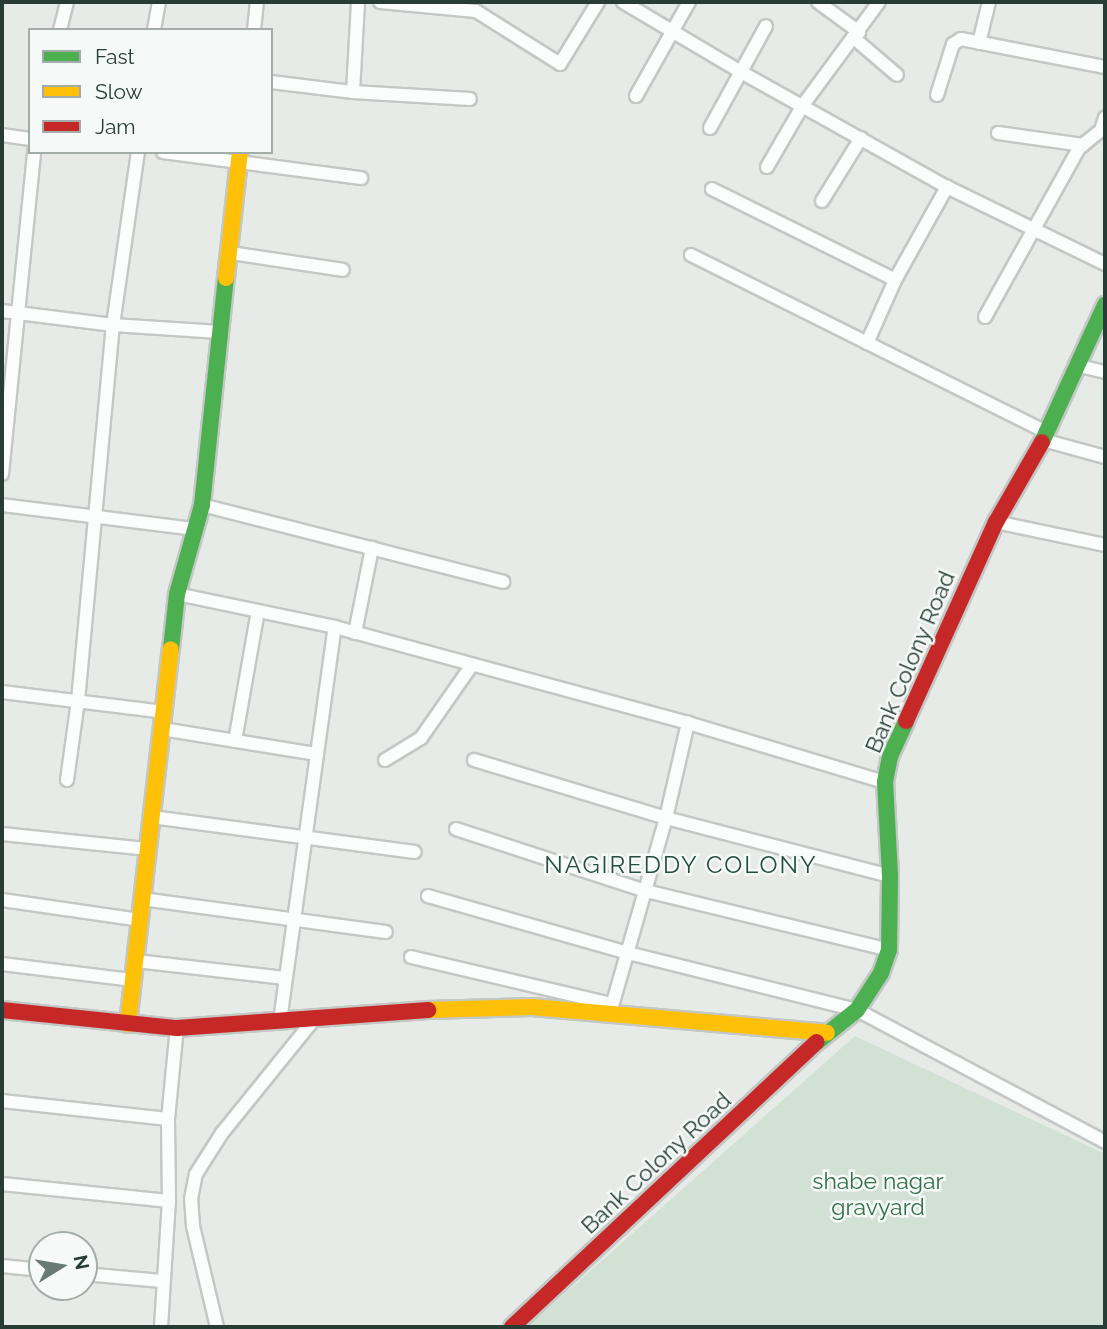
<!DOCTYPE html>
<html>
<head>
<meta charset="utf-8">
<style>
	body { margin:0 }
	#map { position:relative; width:1107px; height:1329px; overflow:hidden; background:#e6ebe8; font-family:Raleway,sans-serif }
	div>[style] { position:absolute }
	.green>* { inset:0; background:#d1e2d5 }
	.roads { filter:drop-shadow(2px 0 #c3c8c5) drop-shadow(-2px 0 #c3c8c5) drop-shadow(0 2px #c3c8c5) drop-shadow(0 -2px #c3c8c5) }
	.street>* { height:12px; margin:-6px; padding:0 6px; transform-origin:6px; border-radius:6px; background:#fbfcfc }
	.fast>* { height:16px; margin:-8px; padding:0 8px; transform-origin:8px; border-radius:8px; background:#4caf50 }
	.slow>* { height:16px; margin:-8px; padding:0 8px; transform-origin:8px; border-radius:8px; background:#ffc107 }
	.jam>* { height:16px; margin:-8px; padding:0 8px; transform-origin:8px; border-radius:8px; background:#c62828 }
	span { translate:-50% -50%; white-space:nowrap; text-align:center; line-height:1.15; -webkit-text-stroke:5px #f5f9f7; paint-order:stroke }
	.street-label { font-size:23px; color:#263c35 }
	.park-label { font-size:23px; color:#346f48 }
	.neighbourhood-label { font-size:24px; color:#244c40; letter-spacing:2px }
	.frame { position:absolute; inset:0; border:4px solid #263c35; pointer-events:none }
	.legend { position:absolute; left:28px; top:28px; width:245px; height:126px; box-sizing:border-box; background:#f5f9f7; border:2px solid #a2ada9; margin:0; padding:9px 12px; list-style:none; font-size:21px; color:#263c35 }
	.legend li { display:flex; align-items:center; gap:14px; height:35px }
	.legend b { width:35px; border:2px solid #a2ada9 }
	.north { position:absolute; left:28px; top:1231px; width:70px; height:70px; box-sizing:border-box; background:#f5f9f7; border:2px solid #a2ada9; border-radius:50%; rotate:79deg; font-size:19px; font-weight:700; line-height:28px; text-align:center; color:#263c35 }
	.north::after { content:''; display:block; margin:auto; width:24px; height:32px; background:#697974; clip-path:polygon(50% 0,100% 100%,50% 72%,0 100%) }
</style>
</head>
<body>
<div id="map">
	<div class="green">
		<div style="clip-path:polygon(855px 1036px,1105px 1154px,1105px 1327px,527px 1327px)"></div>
	</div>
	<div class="roads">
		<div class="street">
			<div style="left:380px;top:2px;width:96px;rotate:5.4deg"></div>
			<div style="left:476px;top:11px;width:99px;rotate:32.2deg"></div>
			<div style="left:560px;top:64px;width:73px;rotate:-58.5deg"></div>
			<div style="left:623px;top:2px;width:137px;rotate:30.7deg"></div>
			<div style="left:741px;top:72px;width:236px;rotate:29.2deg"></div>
			<div style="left:947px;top:187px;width:176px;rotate:26deg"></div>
			<div style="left:818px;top:2px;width:51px;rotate:36.2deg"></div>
			<div style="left:60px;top:30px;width:29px;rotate:-76deg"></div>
			<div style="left:154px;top:30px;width:28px;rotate:-80deg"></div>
			<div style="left:254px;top:30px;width:28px;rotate:-84deg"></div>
			<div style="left:855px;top:39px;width:55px;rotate:40.6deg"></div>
			<div style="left:979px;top:43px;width:42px;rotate:-76.3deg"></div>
			<div style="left:271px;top:82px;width:83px;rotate:7deg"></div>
			<div style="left:353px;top:92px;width:117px;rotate:3.4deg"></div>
			<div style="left:353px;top:92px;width:90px;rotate:-86.8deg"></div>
			<div style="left:937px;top:95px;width:53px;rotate:-72.6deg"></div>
			<div style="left:953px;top:44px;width:9px;rotate:-32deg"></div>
			<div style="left:961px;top:39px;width:147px;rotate:11deg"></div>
			<div style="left:636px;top:96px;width:108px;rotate:-60.6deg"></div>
			<div style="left:710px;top:128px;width:116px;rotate:-61.2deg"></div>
			<div style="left:998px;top:133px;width:86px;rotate:8deg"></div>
			<div style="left:2px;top:135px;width:28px;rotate:8deg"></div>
			<div style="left:163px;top:152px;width:200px;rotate:7.5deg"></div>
			<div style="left:767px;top:167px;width:72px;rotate:-59.9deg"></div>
			<div style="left:803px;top:105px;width:128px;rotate:-53.6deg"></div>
			<div style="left:712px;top:189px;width:204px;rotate:26.4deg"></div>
			<div style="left:822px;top:201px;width:74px;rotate:-58.2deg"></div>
			<div style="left:231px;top:253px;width:113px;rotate:8.6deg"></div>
			<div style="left:691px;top:255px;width:397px;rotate:26.5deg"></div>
			<div style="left:2px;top:311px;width:112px;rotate:7.2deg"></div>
			<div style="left:113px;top:325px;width:107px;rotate:3.7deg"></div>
			<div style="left:985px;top:317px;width:193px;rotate:-60.9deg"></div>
			<div style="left:1079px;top:148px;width:28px;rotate:-39deg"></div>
			<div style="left:1101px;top:130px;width:13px;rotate:-72deg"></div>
			<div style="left:867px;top:343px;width:69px;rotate:-66deg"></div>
			<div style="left:895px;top:280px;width:107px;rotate:-60.8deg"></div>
			<div style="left:1075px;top:365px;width:31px;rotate:13deg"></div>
			<div style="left:1043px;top:440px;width:64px;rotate:15.3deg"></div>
			<div style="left:2px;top:474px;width:324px;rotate:-84.3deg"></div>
			<div style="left:2px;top:505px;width:193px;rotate:7.1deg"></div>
			<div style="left:202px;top:505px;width:311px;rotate:14.3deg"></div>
			<div style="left:996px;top:522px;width:111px;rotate:11.9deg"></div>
			<div style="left:177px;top:594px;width:161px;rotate:11.8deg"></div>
			<div style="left:335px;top:627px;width:366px;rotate:15.2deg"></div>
			<div style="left:688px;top:723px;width:206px;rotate:16.7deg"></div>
			<div style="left:355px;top:633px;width:87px;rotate:-78.7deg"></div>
			<div style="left:2px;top:692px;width:163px;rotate:7deg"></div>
			<div style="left:162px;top:729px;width:157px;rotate:9.2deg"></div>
			<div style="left:235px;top:741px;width:132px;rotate:-80deg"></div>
			<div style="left:385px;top:760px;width:42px;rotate:-31.4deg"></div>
			<div style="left:421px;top:738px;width:89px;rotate:-55.1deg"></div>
			<div style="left:474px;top:760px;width:201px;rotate:16.8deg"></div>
			<div style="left:666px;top:818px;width:231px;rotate:14.5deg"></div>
			<div style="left:67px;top:780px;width:80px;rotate:-82.1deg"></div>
			<div style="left:78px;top:701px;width:378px;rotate:-84.7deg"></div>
			<div style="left:113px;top:325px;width:175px;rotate:-81.8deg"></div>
			<div style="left:152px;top:817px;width:265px;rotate:7.6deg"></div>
			<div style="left:456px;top:829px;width:200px;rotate:18.1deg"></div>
			<div style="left:646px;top:891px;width:250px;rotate:13.6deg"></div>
			<div style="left:2px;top:834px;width:147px;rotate:5.9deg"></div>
			<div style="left:428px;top:896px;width:208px;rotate:15.9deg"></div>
			<div style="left:628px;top:953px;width:236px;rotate:14deg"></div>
			<div style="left:857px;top:1010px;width:281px;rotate:28deg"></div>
			<div style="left:142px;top:899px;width:246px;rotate:7.7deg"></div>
			<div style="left:2px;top:900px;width:139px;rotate:8.2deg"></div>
			<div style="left:411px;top:957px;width:206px;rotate:13.2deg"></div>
			<div style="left:136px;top:961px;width:150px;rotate:6.5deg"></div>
			<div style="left:2px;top:964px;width:132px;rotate:7deg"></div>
			<div style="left:610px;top:1013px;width:203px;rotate:-74deg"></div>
			<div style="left:666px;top:818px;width:98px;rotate:-77deg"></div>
			<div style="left:280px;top:1021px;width:398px;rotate:-82.1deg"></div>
			<div style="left:2px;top:1101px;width:167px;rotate:6.2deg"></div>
			<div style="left:2px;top:1184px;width:168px;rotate:5.8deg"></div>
			<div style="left:2px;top:1266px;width:40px;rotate:5.7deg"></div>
			<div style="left:84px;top:1274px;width:78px;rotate:5.1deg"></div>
			<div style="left:161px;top:1327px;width:126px;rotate:-86.4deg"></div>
			<div style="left:169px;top:1201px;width:82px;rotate:-90.7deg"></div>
			<div style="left:168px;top:1119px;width:91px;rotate:-84.4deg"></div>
			<div style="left:217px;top:1327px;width:104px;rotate:-103.4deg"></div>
			<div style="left:193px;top:1226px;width:27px;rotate:-94deg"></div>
			<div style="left:191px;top:1199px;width:25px;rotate:-79deg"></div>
			<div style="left:196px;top:1174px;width:49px;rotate:-57.6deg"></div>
			<div style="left:222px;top:1133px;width:148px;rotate:-51deg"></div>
		</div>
		<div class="fast">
			<div style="left:1042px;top:442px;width:151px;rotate:-65.3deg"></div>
			<div style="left:171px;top:649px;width:55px;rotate:-83.8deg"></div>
			<div style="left:177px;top:594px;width:92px;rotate:-74.3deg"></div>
			<div style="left:202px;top:505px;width:228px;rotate:-84deg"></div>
			<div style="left:817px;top:1042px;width:51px;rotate:-38.7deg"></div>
			<div style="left:857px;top:1010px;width:44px;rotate:-57deg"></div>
			<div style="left:881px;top:973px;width:24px;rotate:-71deg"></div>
			<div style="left:889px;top:950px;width:74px;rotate:-89.2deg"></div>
			<div style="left:890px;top:876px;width:94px;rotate:-93deg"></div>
			<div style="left:885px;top:782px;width:26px;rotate:-79deg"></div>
			<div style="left:890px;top:756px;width:38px;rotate:-65deg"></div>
		</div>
		<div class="slow">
			<div style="left:226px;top:278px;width:127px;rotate:-83.7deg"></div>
			<div style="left:428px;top:1010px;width:104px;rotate:-1.7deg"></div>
			<div style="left:532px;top:1007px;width:296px;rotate:5deg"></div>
			<div style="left:128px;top:1024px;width:377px;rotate:-83.5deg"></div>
		</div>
		<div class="jam">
			<div style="left:906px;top:721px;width:218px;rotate:-65.7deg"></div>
			<div style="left:996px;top:522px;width:92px;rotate:-60.1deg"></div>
			<div style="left:2px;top:1010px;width:176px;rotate:5.9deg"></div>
			<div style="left:177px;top:1028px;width:252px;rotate:-4.1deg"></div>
			<div style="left:512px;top:1327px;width:417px;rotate:-43.1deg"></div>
		</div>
	</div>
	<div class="street-label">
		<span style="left:910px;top:662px;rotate:-67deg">Bank Colony Road</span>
		<span style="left:656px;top:1163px;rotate:-43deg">Bank Colony Road</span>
	</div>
	<div class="park-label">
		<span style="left:878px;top:1194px">shabe nagar<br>gravyard</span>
	</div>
	<div class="neighbourhood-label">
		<span style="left:681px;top:865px">NAGIREDDY COLONY</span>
	</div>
	<div class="frame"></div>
	<ul class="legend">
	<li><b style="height:9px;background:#4caf50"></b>Fast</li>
	<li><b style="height:9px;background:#ffc107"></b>Slow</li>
	<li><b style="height:9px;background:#c62828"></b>Jam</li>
	</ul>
	<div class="north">N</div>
</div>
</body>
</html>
